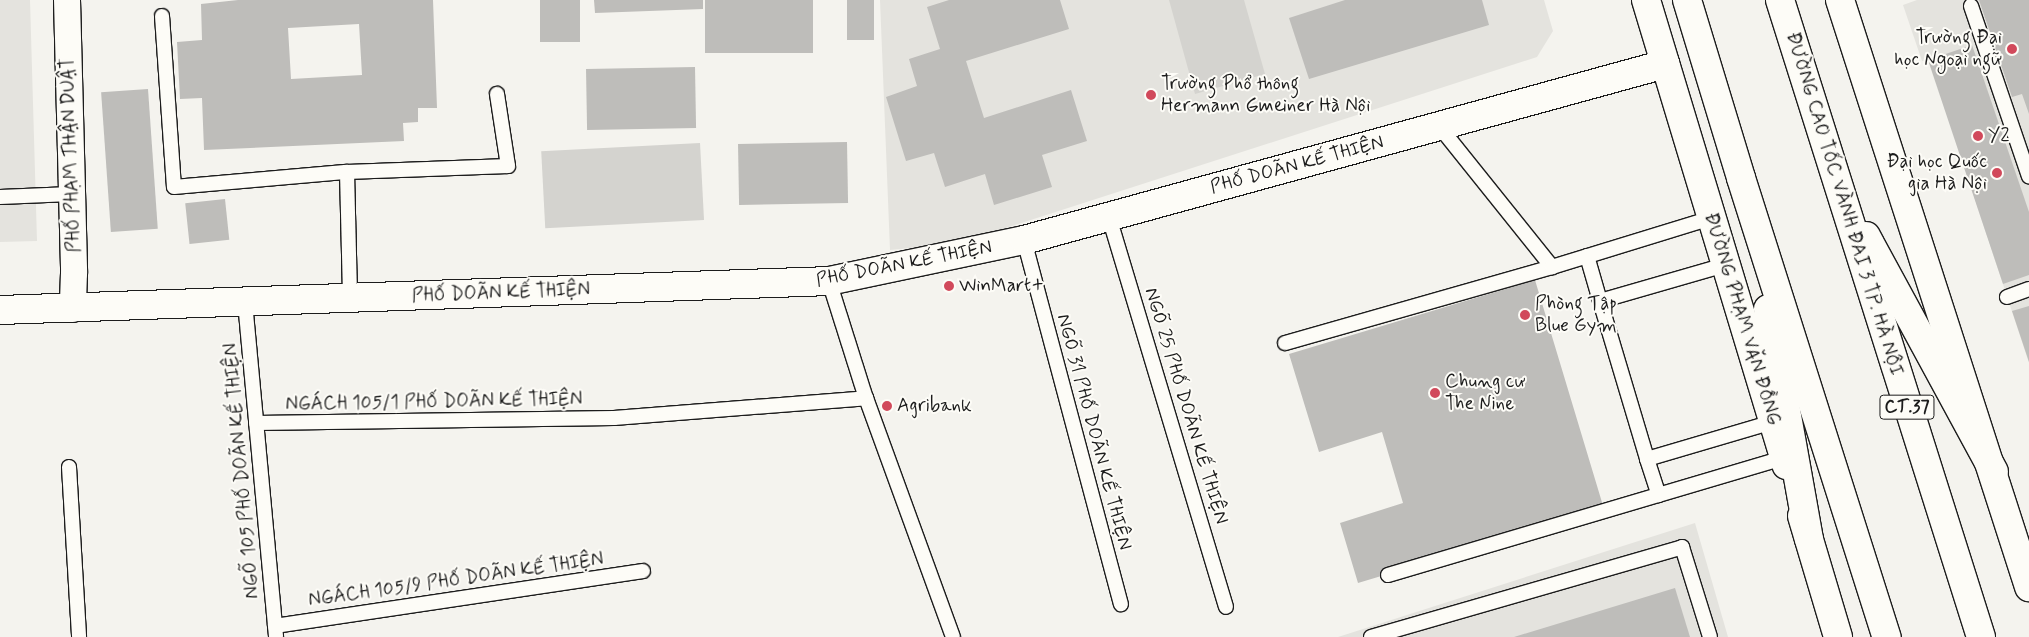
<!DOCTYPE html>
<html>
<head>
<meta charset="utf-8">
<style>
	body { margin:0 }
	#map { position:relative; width:2029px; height:637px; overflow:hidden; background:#f4f3ee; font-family:Mynerve,sans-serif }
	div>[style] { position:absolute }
	.built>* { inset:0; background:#e4e3de }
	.green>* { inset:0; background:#d4d3cf; transform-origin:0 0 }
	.building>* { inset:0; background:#bebdba; transform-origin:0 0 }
	.roads { filter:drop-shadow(1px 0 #1c1c1c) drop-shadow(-1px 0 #1c1c1c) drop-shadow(0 1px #1c1c1c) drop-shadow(0 -1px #1c1c1c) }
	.lane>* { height:14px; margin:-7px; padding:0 7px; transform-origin:7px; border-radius:7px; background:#fdfcf7 }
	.street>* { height:26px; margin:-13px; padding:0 13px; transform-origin:13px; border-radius:13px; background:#fdfcf7 }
	.secondary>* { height:28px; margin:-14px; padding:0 14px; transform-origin:14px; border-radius:14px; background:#fdfcf7 }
	.primary>* { height:28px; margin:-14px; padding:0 14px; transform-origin:14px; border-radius:14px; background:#fdfcf7 }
	.highway>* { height:28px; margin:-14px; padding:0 14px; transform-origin:14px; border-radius:14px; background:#fdfcf7 }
	.dots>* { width:14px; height:14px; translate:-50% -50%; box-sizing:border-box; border:2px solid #fdfcf7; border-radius:50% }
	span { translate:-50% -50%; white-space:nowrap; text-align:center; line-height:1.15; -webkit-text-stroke:4px #fdfcf7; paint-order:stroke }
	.shield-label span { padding:1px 4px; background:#fdfcf7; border:1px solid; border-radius:4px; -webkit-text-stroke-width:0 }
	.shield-label { font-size:18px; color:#1c1c1c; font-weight:700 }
	.poi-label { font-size:19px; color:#1c1c1c }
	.right { translate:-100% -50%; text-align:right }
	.left { translate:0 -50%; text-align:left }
	.street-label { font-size:19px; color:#1c1c1c }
</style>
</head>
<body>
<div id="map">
	<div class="built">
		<div style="clip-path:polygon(0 0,30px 0,37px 241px,0 242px)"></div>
		<div style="clip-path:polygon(880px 0,1544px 0,1553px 31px,1537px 57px,959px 243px,890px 250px)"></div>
		<div style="clip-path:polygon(1917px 0,2029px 0,2029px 363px,1929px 60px,1922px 61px,1903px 5px)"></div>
		<div style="clip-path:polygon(1695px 523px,1728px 637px,1338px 637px)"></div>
	</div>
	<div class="green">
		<div style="clip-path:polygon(1169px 0,1244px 0,1265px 74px,1195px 94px)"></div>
		<div style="left:700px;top:143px;width:77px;height:159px;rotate:87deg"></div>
	</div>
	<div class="building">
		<div style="clip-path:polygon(evenodd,238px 0,433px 0,437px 108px,418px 108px,418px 122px,403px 123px,404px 141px,204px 150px,202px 98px,180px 99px,177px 42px,202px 40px,201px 4px,238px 0,359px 24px,362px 75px,291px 79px,288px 28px,359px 24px)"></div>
		<div style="left:540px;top:0;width:40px;height:42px"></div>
		<div style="clip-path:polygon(594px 0,703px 0,703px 9px,595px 13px)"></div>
		<div style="left:705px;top:0;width:108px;height:53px"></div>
		<div style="left:847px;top:0;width:27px;height:40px"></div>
		<div style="clip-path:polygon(949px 0,1060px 0,1069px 29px,966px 61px,984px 118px,1071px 90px,1087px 141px,1042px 155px,1052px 187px,994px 205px,985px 174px,945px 187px,934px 153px,906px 161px,886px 97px,917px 86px,909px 59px,940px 49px,927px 7px)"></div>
		<div style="clip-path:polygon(1345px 0,1482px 0,1489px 25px,1309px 79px,1289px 18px)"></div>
		<div style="clip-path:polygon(1979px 0,2029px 0,2029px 114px,2022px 94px,2012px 97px)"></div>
		<div style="clip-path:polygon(1972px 45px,2029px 212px,2029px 275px,2003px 284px,1928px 60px)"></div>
		<div style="left:695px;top:67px;width:61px;height:109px;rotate:89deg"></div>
		<div style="left:148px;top:89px;width:140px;height:47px;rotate:86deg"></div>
		<div style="left:847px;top:142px;width:61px;height:109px;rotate:89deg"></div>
		<div style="left:225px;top:199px;width:41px;height:40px;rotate:84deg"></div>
		<div style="clip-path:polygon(1535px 280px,1604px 509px,1358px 583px,1340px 523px,1403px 503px,1382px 432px,1319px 452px,1289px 354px)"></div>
		<div style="clip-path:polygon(2029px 306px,2029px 362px,2012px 311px)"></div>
		<div style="clip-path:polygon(1675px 588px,1690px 637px,1514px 637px)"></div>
	</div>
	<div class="roads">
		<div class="lane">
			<div style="left:1971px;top:6px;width:180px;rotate:71.2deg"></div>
			<div style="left:162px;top:16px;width:171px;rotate:86deg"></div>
			<div style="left:174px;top:187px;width:174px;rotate:-5deg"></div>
			<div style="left:347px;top:172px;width:127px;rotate:88.6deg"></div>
			<div style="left:1439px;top:126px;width:181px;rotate:51.3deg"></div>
			<div style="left:347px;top:172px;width:161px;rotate:-2.1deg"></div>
			<div style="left:508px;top:166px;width:73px;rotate:-98.7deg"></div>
			<div style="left:0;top:197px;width:71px;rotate:-2.4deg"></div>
			<div style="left:1109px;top:217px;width:407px;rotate:73.3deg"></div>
			<div style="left:1024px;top:240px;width:377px;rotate:75.1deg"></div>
			<div style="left:1587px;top:256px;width:47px;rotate:73.9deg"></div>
			<div style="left:1725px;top:265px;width:130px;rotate:163.9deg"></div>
			<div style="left:1600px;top:301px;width:165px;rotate:73.4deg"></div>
			<div style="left:1647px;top:459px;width:131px;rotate:-16.4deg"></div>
			<div style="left:829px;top:281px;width:123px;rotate:72.5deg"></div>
			<div style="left:866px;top:398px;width:254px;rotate:70deg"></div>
			<div style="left:2007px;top:297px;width:23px;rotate:-20deg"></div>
			<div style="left:245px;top:302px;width:336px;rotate:84.7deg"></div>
			<div style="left:1285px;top:343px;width:278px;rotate:-15.9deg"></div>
			<div style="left:1552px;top:267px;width:166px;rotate:-17.1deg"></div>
			<div style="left:256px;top:423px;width:358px;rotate:-0.8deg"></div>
			<div style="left:614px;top:418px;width:253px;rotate:-4.5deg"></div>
			<div style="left:1647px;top:459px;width:38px;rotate:72deg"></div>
			<div style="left:69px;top:467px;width:170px;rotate:86.6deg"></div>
			<div style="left:1388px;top:575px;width:413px;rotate:-16.5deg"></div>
			<div style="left:275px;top:626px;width:372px;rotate:-8.5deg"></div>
			<div style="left:1371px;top:637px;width:324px;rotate:-16.1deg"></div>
			<div style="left:1682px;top:547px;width:94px;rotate:72.7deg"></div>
		</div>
		<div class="street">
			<div style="left:67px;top:0;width:273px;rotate:88.5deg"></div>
			<div style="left:74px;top:273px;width:36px;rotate:92deg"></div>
		</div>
		<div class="secondary">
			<div style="left:0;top:310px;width:830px;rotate:-2deg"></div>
			<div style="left:829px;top:281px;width:199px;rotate:-11.9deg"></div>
			<div style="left:1024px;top:240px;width:665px;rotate:-15.35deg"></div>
		</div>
		<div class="primary">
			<div style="left:1646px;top:0;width:486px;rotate:73.2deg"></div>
			<div style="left:1840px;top:0;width:617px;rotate:72.15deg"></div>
			<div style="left:1802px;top:516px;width:126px;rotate:73.4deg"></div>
		</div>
		<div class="highway">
			<div style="left:1687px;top:0;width:186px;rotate:73.1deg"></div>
			<div style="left:1741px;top:178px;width:482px;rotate:72.4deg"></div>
			<div style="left:1780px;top:0;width:668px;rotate:72.49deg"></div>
			<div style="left:1866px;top:236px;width:268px;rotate:61.5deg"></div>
			<div style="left:1768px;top:309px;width:234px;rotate:79.9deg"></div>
		</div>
	</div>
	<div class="dots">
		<div style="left:2012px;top:49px;background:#d1495b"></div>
		<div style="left:1151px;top:95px;background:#d1495b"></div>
		<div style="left:1978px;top:136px;background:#d1495b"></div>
		<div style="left:1997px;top:173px;background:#d1495b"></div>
		<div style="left:949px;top:286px;background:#d1495b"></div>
		<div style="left:1525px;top:315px;background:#d1495b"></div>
		<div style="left:1435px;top:393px;background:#d1495b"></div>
		<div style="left:887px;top:406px;background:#d1495b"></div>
	</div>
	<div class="shield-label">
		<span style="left:1907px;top:407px">CT.37</span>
	</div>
	<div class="poi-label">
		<span class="right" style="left:2002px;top:49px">Trường Đại<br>học Ngoại ngữ</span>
		<span class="left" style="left:1161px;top:95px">Trường Phổ thông<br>Hermann Gmeiner Hà Nội</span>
		<span class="left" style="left:1988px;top:136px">Y2</span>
		<span class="right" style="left:1987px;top:173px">Đại học Quốc<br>gia Hà Nội</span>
		<span class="left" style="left:959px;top:286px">WinMart+</span>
		<span class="left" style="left:1535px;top:315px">Phòng Tập<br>Blue Gym</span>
		<span class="left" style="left:1445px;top:393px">Chung cư<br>The Nine</span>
		<span class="left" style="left:897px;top:406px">Agribank</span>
	</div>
	<div class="street-label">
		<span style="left:71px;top:155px;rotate:-92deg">PHỐ PHẠM THẬN DUẬT</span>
		<span style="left:1297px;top:165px;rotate:-15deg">PHỐ DOÃN KẾ THIỆN</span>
		<span style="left:1844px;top:204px;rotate:73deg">ĐƯỜNG CAO TỐC VÀNH ĐAI 3 TP. HÀ NỘI</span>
		<span style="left:904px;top:264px;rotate:-11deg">PHỐ DOÃN KẾ THIỆN</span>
		<span style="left:501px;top:293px;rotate:-2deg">PHỐ DOÃN KẾ THIỆN</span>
		<span style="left:1742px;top:319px;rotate:73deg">ĐƯỜNG PHẠM VĂN ĐỒNG</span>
		<span style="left:434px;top:402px;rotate:-1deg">NGÁCH 105/1 PHỐ DOÃN KẾ THIỆN</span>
		<span style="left:1186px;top:406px;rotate:73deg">NGÕ 25 PHỐ DOÃN KẾ THIỆN</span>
		<span style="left:1094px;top:432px;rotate:75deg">NGÕ 31 PHỐ DOÃN KẾ THIỆN</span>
		<span style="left:242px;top:471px;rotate:-95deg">NGÕ 105 PHỐ DOÃN KẾ THIỆN</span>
		<span style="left:456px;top:580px;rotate:-8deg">NGÁCH 105/9 PHỐ DOÃN KẾ THIỆN</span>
	</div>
</div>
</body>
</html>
